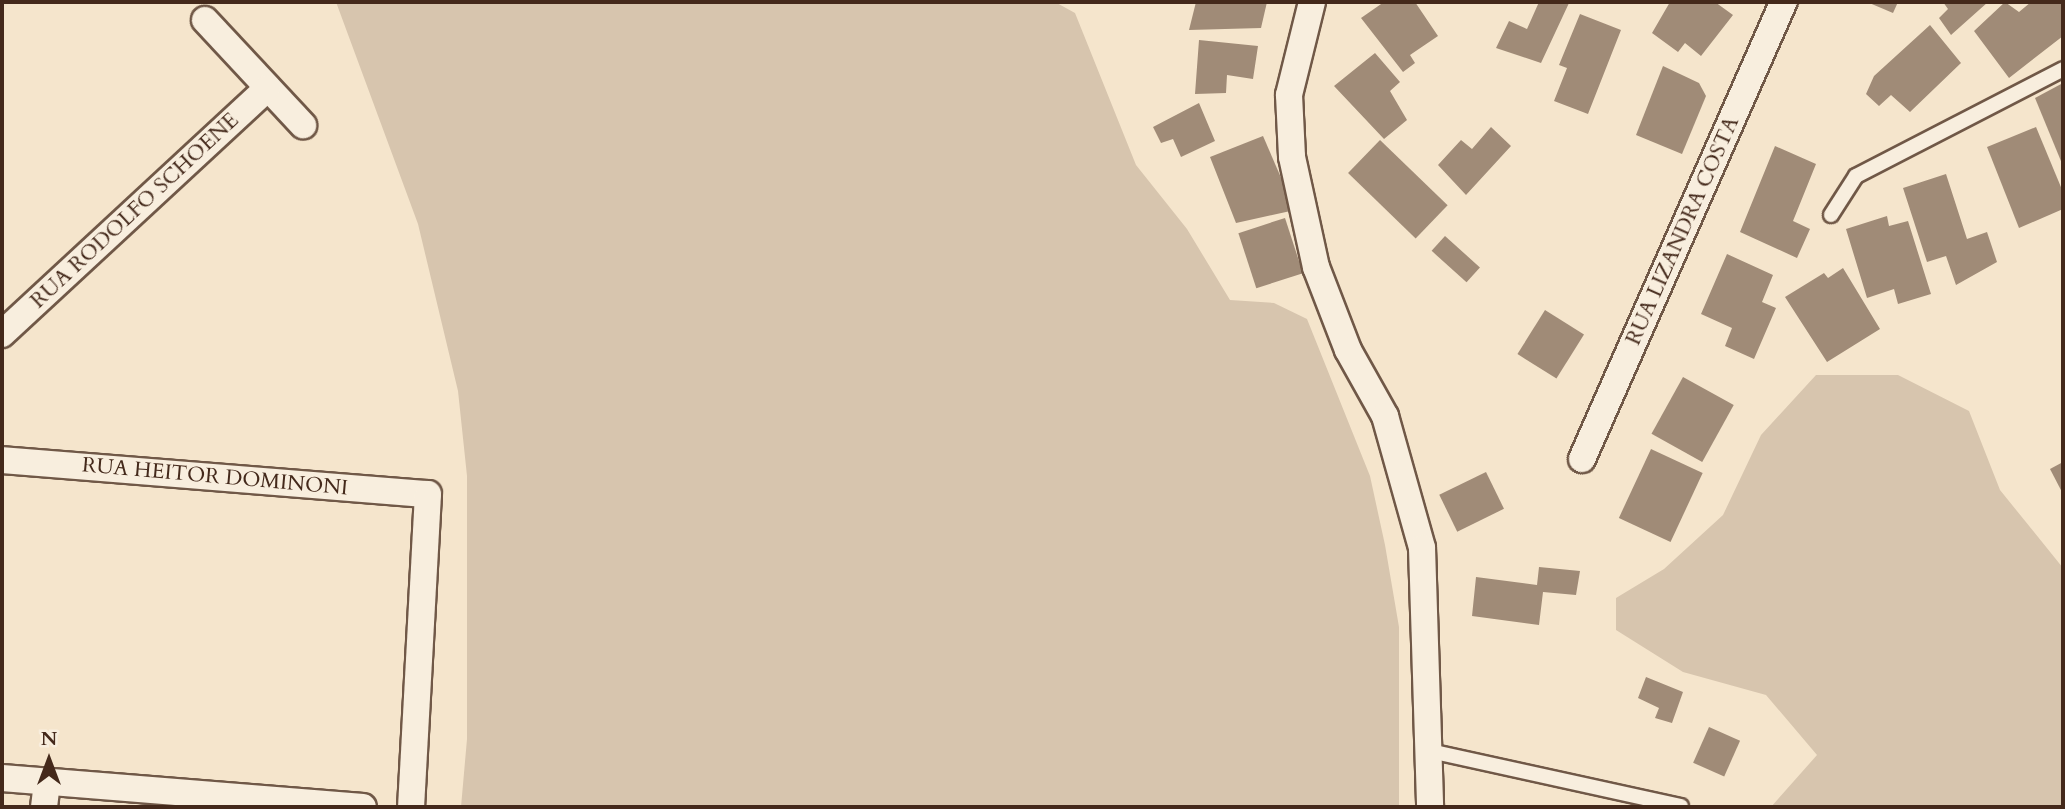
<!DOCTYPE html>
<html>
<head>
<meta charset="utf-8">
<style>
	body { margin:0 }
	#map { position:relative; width:2065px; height:809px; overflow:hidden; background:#f5e5cc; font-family:Cardo,serif }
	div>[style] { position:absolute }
	.green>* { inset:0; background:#d7c5ae }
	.building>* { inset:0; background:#a08b77; transform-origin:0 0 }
	.roads { filter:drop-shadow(2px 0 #705847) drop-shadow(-2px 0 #705847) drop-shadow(0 2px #705847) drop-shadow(0 -2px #705847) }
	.service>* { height:14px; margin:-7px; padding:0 7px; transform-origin:7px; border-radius:7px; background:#f8eede }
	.minor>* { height:26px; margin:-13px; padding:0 13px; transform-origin:13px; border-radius:13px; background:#f8eede }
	span { translate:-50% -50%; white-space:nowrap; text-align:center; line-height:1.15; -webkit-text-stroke:5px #f8eede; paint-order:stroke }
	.street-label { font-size:21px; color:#44291b }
	.frame { position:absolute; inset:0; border:4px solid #44291b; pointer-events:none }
	.north { position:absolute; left:14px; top:725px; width:70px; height:70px; -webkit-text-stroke:5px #f8eede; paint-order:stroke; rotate:0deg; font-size:19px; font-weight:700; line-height:28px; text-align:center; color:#44291b }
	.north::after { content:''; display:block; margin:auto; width:24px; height:32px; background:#44291b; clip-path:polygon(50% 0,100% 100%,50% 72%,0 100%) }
</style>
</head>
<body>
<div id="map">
	<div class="green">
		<div style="clip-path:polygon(336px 2px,1055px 2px,1075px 13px,1136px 165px,1187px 229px,1230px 300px,1274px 303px,1307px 319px,1370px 476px,1385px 545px,1399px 627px,1399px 807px,461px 807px,467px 739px,467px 476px,458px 391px,418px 224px)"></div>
		<div style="clip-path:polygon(1816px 375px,1898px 375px,1969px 411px,2000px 490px,2063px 568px,2063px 807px,1771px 807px,1817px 755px,1766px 695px,1683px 672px,1616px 630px,1616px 598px,1664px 569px,1723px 515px,1761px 435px)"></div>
	</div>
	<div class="building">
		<div style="clip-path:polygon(1196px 2px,1267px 2px,1261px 28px,1189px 30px)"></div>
		<div style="clip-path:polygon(1384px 2px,1415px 2px,1438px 36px,1410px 55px,1415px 63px,1403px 72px,1361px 18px)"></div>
		<div style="clip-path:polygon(1539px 2px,1569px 3px,1541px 63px,1496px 48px,1509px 21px,1527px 29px)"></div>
		<div style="clip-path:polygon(1670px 2px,1715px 2px,1733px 15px,1701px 56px,1685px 43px,1678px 52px,1652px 33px)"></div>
		<div style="clip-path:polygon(1867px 2px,1898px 2px,1893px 13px)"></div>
		<div style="clip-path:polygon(1943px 2px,1988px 2px,1951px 35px,1939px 18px,1948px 9px)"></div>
		<div style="clip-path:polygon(2005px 2px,2019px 12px,2031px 2px,2063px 2px,2063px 36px,2009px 78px,1974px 31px)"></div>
		<div style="clip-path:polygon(1580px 14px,1621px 30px,1588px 114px,1554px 101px,1567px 68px,1559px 65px)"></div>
		<div style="clip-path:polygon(1930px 25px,1961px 63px,1910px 112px,1891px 95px,1879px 106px,1866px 94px,1874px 76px)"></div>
		<div style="clip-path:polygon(1199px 40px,1258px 46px,1253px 79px,1227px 75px,1226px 93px,1195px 94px)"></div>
		<div style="clip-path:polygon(1375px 53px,1400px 82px,1390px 91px,1407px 120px,1384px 139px,1334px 86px)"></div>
		<div style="clip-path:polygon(1663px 66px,1699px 83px,1706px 96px,1682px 154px,1636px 135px)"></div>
		<div style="clip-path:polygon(2063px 83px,2063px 166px,2035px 98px)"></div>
		<div style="clip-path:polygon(1199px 103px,1215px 141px,1181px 157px,1173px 139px,1161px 143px,1153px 127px)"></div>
		<div style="clip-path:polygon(1491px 127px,1511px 146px,1466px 195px,1438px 165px,1461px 140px,1472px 149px)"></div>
		<div style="clip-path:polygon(2036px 127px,2063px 192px,2063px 209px,2019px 228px,1987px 147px)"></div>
		<div style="clip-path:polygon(1263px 136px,1295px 210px,1236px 223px,1210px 157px)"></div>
		<div style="left:1380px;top:140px;width:94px;height:46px;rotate:44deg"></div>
		<div style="clip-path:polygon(1775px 146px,1816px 164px,1793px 221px,1810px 229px,1797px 258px,1740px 232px)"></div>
		<div style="clip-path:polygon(1946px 174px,1967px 239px,1987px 232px,1997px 262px,1956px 285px,1946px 256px,1927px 262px,1903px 188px)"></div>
		<div style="clip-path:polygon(1887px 216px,1889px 226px,1908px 221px,1931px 294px,1898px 304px,1894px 289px,1867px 298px,1846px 229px)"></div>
		<div style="left:1285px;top:218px;width:58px;height:49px;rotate:72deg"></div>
		<div style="left:1445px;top:236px;width:47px;height:20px;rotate:42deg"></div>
		<div style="clip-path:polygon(1727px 254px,1773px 275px,1762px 302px,1776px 308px,1754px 359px,1725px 346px,1732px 328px,1701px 314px)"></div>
		<div style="clip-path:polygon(1843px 268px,1880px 329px,1827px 362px,1785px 297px,1824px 273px,1828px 278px)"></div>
		<div style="left:1545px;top:310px;width:46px;height:52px;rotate:32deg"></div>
		<div style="left:1683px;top:377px;width:58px;height:65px;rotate:29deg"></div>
		<div style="left:1651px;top:449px;width:57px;height:76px;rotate:25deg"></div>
		<div style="clip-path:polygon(2063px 462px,2063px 494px,2050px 469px)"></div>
		<div style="left:1486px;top:472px;width:41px;height:52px;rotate:64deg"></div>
		<div style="clip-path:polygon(1539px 567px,1580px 571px,1576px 595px,1543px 592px,1539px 625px,1472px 616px,1476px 577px,1537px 585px)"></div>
		<div style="clip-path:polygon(1646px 677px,1683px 692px,1672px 723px,1655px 718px,1659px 708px,1638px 698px)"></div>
		<div style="left:1709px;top:727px;width:34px;height:39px;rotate:24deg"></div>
	</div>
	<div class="roads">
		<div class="service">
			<div style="left:1831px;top:215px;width:46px;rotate:-57.3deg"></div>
			<div style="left:1856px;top:176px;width:233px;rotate:-27.3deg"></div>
			<div style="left:1430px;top:751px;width:257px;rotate:12.4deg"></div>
		</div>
		<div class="minor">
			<div style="left:1312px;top:2px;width:96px;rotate:103.9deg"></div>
			<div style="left:1289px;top:95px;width:62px;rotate:87.2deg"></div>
			<div style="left:1292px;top:157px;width:113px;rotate:77.7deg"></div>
			<div style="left:1316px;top:267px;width:89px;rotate:68.9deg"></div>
			<div style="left:1348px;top:350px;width:76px;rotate:60.7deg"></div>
			<div style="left:1385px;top:416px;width:137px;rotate:74.3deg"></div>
			<div style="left:1422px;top:548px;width:259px;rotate:88.2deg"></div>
			<div style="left:205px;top:20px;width:144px;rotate:47deg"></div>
			<div style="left:2px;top:334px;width:362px;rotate:-42.8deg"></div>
			<div style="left:1582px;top:459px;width:500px;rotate:-66.2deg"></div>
			<div style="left:2px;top:460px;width:427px;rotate:4.6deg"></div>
			<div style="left:428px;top:494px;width:313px;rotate:93.1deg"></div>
			<div style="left:2px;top:778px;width:362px;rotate:4.6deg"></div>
			<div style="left:44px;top:807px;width:25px;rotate:-83deg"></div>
		</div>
	</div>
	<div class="street-label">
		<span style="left:135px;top:211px;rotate:-43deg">RUA RODOLFO SCHOENE</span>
		<span style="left:1683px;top:231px;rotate:-66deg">RUA LIZANDRA COSTA</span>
		<span style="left:215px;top:477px;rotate:5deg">RUA HEITOR DOMINONI</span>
	</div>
	<div class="frame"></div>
	<div class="north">N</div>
</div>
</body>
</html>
